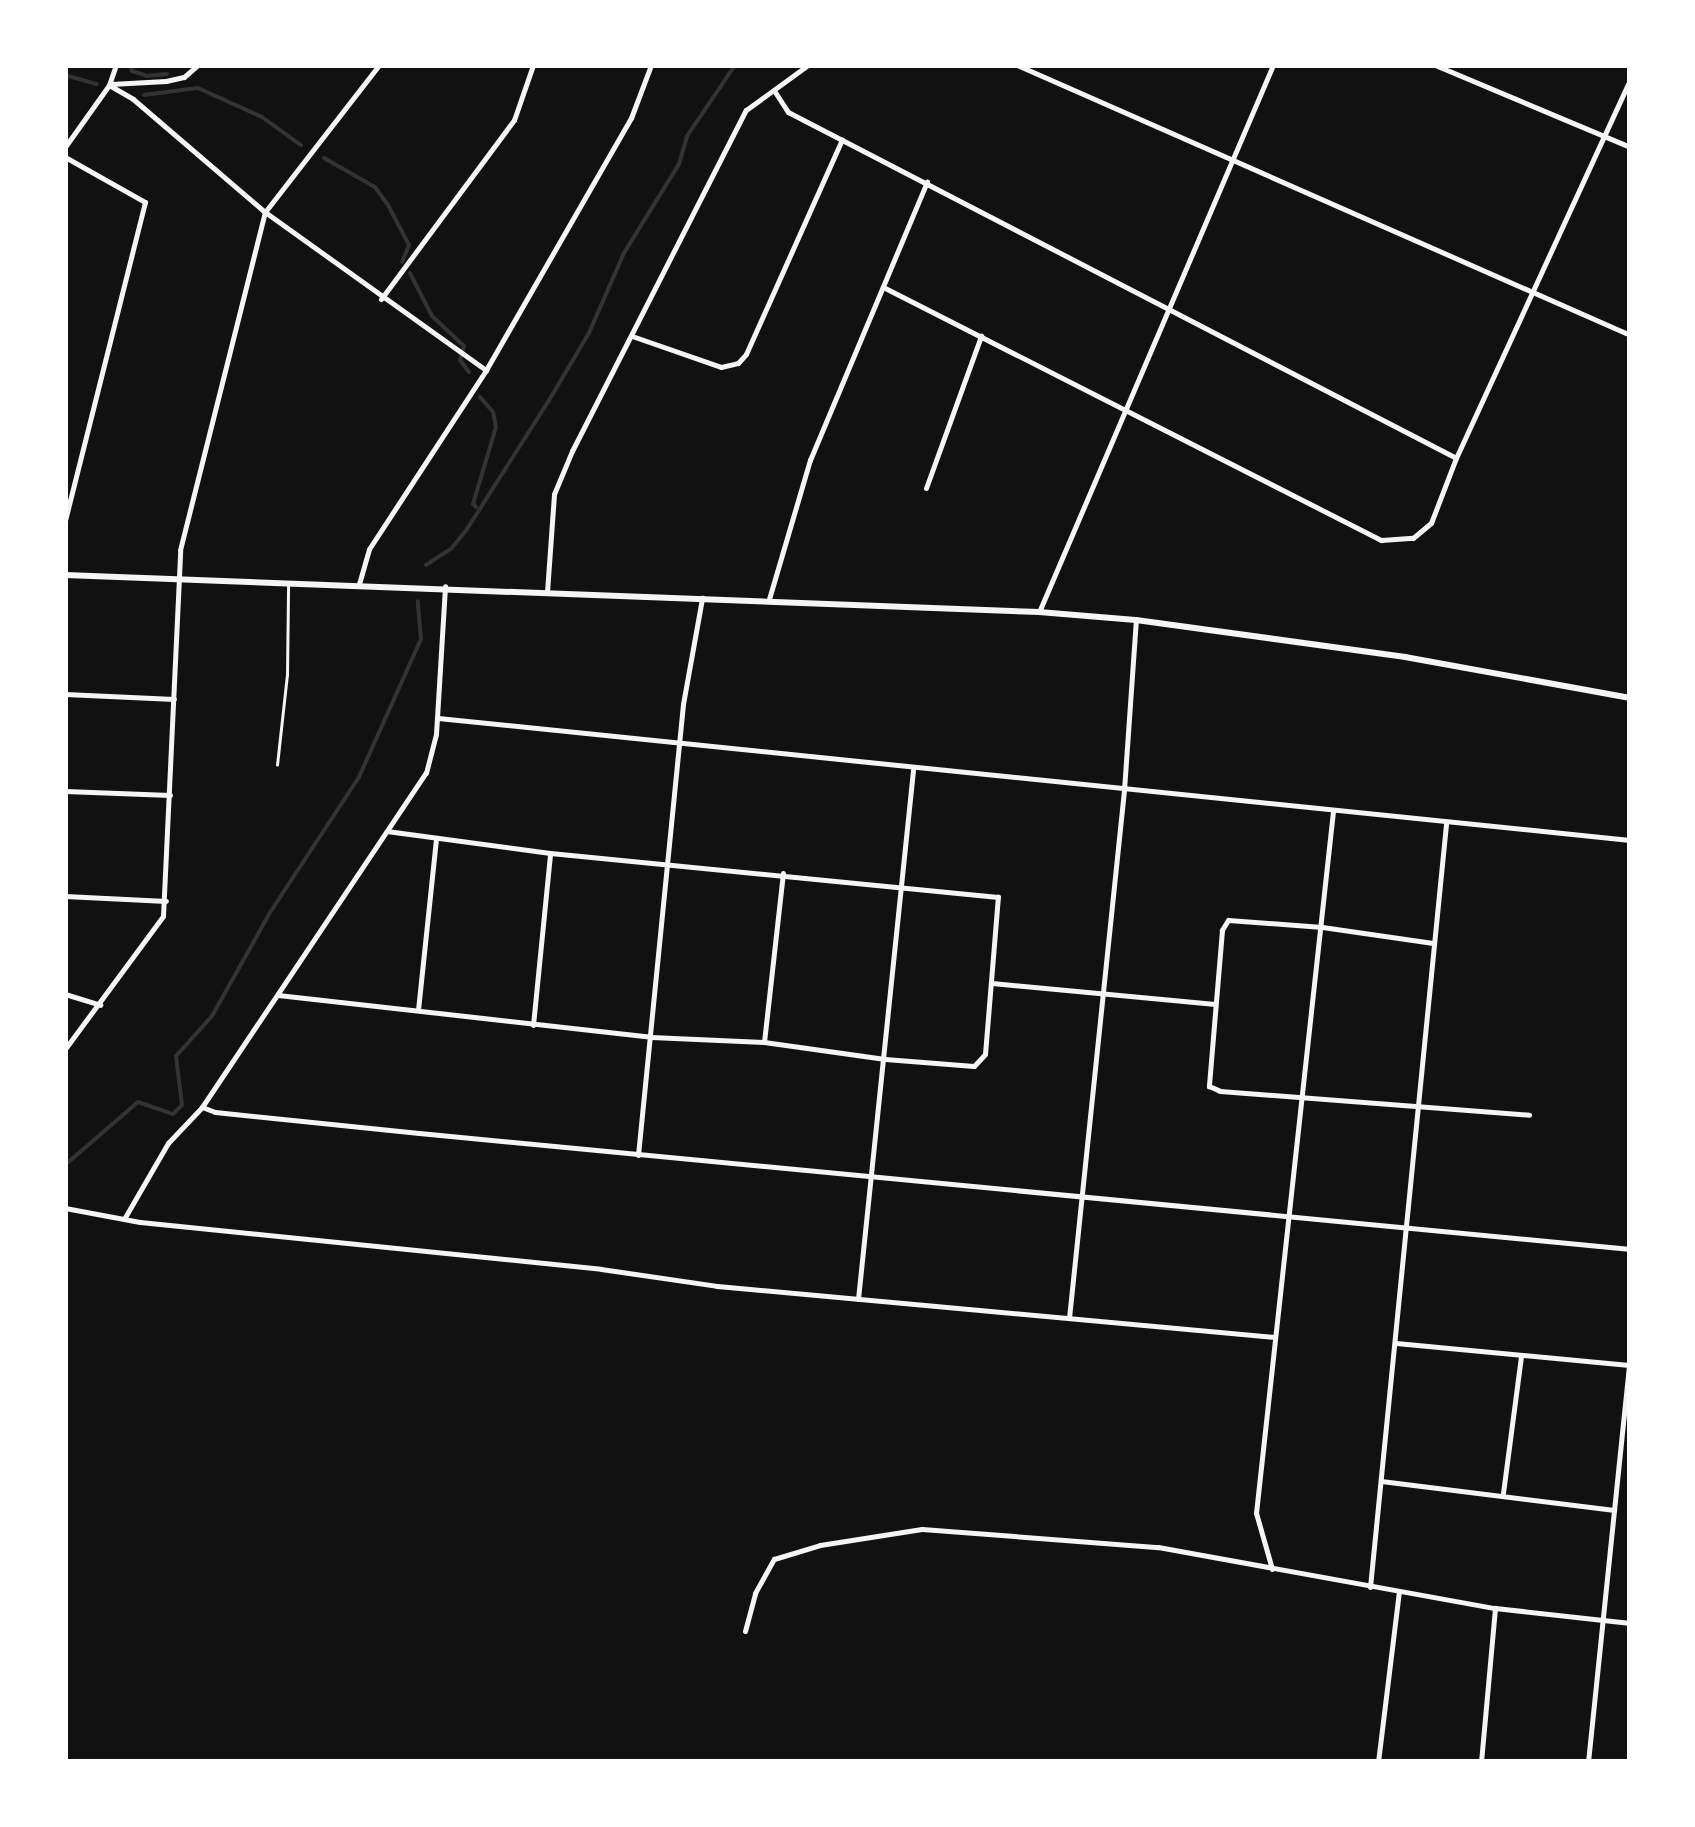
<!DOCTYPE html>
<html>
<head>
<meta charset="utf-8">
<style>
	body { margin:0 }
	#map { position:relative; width:1695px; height:1827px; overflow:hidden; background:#111; font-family:"Fira Sans Condensed",sans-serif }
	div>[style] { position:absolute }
	.stream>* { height:4px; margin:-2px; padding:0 2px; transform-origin:2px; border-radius:2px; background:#333 }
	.service>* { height:2.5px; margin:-1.25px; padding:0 1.25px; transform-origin:1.25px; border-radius:1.25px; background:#f5f5f5 }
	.minor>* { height:5px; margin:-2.5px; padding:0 2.5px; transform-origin:2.5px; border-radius:2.5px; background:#f5f5f5 }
	.tertiary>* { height:6px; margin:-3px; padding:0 3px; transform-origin:3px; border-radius:3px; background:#f5f5f5 }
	span { translate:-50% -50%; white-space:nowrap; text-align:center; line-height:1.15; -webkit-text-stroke:10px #fff; paint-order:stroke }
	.frame { position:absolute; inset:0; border:68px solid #fff; pointer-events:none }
</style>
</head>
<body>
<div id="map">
	<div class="stream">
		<div style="left:131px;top:65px;width:6px;rotate:81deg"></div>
		<div style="left:132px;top:71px;width:16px;rotate:18deg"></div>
		<div style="left:147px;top:76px;width:20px;rotate:-6deg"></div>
		<div style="left:65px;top:75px;width:33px;rotate:16deg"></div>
		<div style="left:144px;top:95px;width:54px;rotate:-7.4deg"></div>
		<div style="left:198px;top:88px;width:70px;rotate:24.4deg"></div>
		<div style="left:262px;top:117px;width:48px;rotate:35.7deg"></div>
		<div style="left:324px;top:158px;width:59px;rotate:29.6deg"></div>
		<div style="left:375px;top:187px;width:22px;rotate:54deg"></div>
		<div style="left:388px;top:205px;width:45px;rotate:62.3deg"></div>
		<div style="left:409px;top:245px;width:18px;rotate:112deg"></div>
		<div style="left:410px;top:273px;width:48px;rotate:62.9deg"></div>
		<div style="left:432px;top:316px;width:44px;rotate:43.2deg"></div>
		<div style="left:464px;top:346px;width:15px;rotate:106deg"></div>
		<div style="left:460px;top:360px;width:15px;rotate:53deg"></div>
		<div style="left:476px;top:507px;width:4px;rotate:-135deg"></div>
		<div style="left:473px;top:504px;width:80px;rotate:-73.4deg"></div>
		<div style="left:496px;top:427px;width:15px;rotate:-101deg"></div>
		<div style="left:493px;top:412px;width:20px;rotate:-131deg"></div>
		<div style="left:426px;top:565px;width:30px;rotate:-33deg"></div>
		<div style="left:451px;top:549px;width:26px;rotate:-51deg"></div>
		<div style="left:467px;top:529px;width:151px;rotate:-57.5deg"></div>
		<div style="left:548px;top:402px;width:80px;rotate:-59.3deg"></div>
		<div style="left:589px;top:333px;width:87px;rotate:-66.4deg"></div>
		<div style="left:624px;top:253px;width:105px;rotate:-58.3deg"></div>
		<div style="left:679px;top:164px;width:29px;rotate:-74deg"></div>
		<div style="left:687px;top:136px;width:86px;rotate:-55.9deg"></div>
		<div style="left:65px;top:1165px;width:96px;rotate:-40.8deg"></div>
		<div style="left:138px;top:1102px;width:37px;rotate:19deg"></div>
		<div style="left:173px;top:1114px;width:13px;rotate:-45deg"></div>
		<div style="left:182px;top:1105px;width:49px;rotate:-97deg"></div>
		<div style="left:176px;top:1056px;width:54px;rotate:-48deg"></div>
		<div style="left:212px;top:1016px;width:120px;rotate:-60.7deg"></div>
		<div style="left:271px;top:911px;width:160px;rotate:-56.7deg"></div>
		<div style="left:359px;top:777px;width:151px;rotate:-65.8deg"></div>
		<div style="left:421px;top:639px;width:38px;rotate:-95deg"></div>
	</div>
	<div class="service">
		<div style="left:277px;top:765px;width:91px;rotate:-83.7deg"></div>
		<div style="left:287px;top:675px;width:88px;rotate:-89.3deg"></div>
	</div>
	<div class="minor">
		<div style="left:1017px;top:65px;width:670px;rotate:23.77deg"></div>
		<div style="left:1435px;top:65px;width:212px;rotate:22.8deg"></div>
		<div style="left:111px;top:84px;width:55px;rotate:-3.1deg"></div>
		<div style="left:166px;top:81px;width:18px;rotate:-13deg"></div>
		<div style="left:184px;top:77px;width:18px;rotate:-41deg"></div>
		<div style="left:109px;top:85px;width:28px;rotate:30deg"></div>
		<div style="left:133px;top:99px;width:174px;rotate:40.6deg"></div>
		<div style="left:265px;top:212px;width:272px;rotate:35.6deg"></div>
		<div style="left:775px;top:92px;width:24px;rotate:57deg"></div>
		<div style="left:788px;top:112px;width:752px;rotate:27.38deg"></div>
		<div style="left:65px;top:147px;width:76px;rotate:-54.6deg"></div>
		<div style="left:109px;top:85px;width:21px;rotate:-71deg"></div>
		<div style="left:65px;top:157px;width:92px;rotate:29.4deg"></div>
		<div style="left:145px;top:202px;width:329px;rotate:104.1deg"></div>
		<div style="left:883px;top:287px;width:559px;rotate:26.93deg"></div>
		<div style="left:1381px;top:540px;width:32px;rotate:-4deg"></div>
		<div style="left:1413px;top:538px;width:23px;rotate:-40deg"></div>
		<div style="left:1431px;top:523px;width:70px;rotate:-69deg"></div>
		<div style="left:1456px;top:458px;width:417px;rotate:-65.3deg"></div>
		<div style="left:381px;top:299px;width:223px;rotate:-53.4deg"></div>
		<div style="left:514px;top:120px;width:58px;rotate:-70.9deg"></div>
		<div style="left:632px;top:336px;width:94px;rotate:19.2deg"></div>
		<div style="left:721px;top:367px;width:17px;rotate:-13deg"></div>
		<div style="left:738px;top:363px;width:12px;rotate:-48deg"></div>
		<div style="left:746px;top:354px;width:235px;rotate:-65.9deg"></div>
		<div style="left:926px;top:488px;width:162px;rotate:-70.1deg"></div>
		<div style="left:359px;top:584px;width:36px;rotate:-74deg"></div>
		<div style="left:369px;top:549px;width:214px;rotate:-56.8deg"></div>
		<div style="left:486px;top:370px;width:291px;rotate:-60.1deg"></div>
		<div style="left:631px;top:118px;width:57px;rotate:-69.3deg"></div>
		<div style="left:547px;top:592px;width:98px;rotate:-85.9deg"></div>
		<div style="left:554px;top:494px;width:47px;rotate:-67.3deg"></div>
		<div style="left:572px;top:451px;width:383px;rotate:-63deg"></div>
		<div style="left:746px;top:110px;width:77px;rotate:-36deg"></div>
		<div style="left:769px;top:599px;width:145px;rotate:-73.6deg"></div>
		<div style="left:810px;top:460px;width:302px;rotate:-67.2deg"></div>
		<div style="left:1039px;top:612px;width:595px;rotate:-66.84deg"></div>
		<div style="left:65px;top:694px;width:109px;rotate:2.6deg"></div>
		<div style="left:438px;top:718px;width:1198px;rotate:5.84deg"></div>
		<div style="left:65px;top:791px;width:105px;rotate:2.2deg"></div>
		<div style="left:65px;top:896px;width:101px;rotate:2.8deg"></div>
		<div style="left:1433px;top:943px;width:112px;rotate:-171.8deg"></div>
		<div style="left:1322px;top:927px;width:94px;rotate:-175.7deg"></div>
		<div style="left:1228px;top:920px;width:12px;rotate:121deg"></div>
		<div style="left:1222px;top:930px;width:157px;rotate:94.8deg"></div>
		<div style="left:1209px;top:1086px;width:12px;rotate:24deg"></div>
		<div style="left:1220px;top:1091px;width:310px;rotate:4.4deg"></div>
		<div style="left:992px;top:983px;width:224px;rotate:5.4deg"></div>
		<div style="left:65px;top:994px;width:37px;rotate:17deg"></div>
		<div style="left:278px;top:995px;width:375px;rotate:6.4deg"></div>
		<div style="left:651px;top:1037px;width:113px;rotate:2.5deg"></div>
		<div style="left:764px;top:1042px;width:122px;rotate:8deg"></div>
		<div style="left:885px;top:1059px;width:89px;rotate:4.5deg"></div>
		<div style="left:974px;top:1066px;width:16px;rotate:-47deg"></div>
		<div style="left:985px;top:1054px;width:158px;rotate:-85.3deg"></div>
		<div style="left:998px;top:897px;width:450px;rotate:-174.4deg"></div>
		<div style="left:550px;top:853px;width:163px;rotate:-172.3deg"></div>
		<div style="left:418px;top:1010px;width:172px;rotate:-84deg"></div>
		<div style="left:533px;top:1025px;width:172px;rotate:-84.3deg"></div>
		<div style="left:764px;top:1042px;width:170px;rotate:-83.6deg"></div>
		<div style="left:65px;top:1049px;width:165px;rotate:-53.6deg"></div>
		<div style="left:163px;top:916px;width:366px;rotate:-87.3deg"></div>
		<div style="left:180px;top:550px;width:349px;rotate:-75.9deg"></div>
		<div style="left:265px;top:212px;width:186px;rotate:-52.2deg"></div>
		<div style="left:202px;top:1107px;width:14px;rotate:21deg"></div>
		<div style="left:215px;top:1112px;width:205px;rotate:5.9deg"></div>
		<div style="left:419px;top:1133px;width:1217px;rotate:5.47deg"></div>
		<div style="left:638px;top:1155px;width:453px;rotate:-84.3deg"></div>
		<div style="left:683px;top:704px;width:108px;rotate:-79.8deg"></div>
		<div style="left:65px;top:1208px;width:76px;rotate:10.6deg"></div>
		<div style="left:140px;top:1222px;width:463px;rotate:5.8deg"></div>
		<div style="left:601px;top:1269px;width:117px;rotate:8.3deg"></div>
		<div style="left:717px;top:1286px;width:560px;rotate:5.22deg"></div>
		<div style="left:124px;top:1219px;width:88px;rotate:-59.9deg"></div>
		<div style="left:168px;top:1143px;width:50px;rotate:-46.6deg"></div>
		<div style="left:202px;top:1107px;width:402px;rotate:-56.2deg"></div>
		<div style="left:426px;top:773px;width:40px;rotate:-75.6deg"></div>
		<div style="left:436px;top:734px;width:148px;rotate:-86.5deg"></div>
		<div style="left:858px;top:1299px;width:532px;rotate:-84.06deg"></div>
		<div style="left:1069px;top:1318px;width:531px;rotate:-84.05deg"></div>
		<div style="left:1124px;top:790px;width:170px;rotate:-86deg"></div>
		<div style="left:1396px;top:1343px;width:234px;rotate:5.4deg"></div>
		<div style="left:1381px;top:1481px;width:235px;rotate:7.1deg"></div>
		<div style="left:1503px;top:1493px;width:137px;rotate:-82.5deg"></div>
		<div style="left:1272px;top:1569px;width:58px;rotate:-105.9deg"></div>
		<div style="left:1256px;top:1513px;width:706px;rotate:-83.74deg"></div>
		<div style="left:1370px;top:1587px;width:767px;rotate:-84.31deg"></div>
		<div style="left:745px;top:1631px;width:39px;rotate:-75deg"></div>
		<div style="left:755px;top:1593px;width:39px;rotate:-61deg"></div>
		<div style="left:774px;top:1559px;width:48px;rotate:-16.9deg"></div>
		<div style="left:820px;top:1545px;width:103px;rotate:-8.9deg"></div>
		<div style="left:922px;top:1529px;width:237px;rotate:4.4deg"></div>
		<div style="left:1158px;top:1547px;width:342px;rotate:10.3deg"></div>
		<div style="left:1495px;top:1608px;width:136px;rotate:6.3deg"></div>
		<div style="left:1378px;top:1762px;width:171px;rotate:-83deg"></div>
		<div style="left:1481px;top:1762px;width:155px;rotate:-84.8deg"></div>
		<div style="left:1588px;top:1762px;width:411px;rotate:-84.1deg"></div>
	</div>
	<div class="tertiary">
		<div style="left:65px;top:575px;width:975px;rotate:2.18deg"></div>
		<div style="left:1039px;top:612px;width:97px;rotate:4.7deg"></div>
		<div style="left:1136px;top:620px;width:272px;rotate:7.8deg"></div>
		<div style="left:1405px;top:657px;width:229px;rotate:10.3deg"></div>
	</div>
	<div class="frame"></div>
</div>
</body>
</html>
